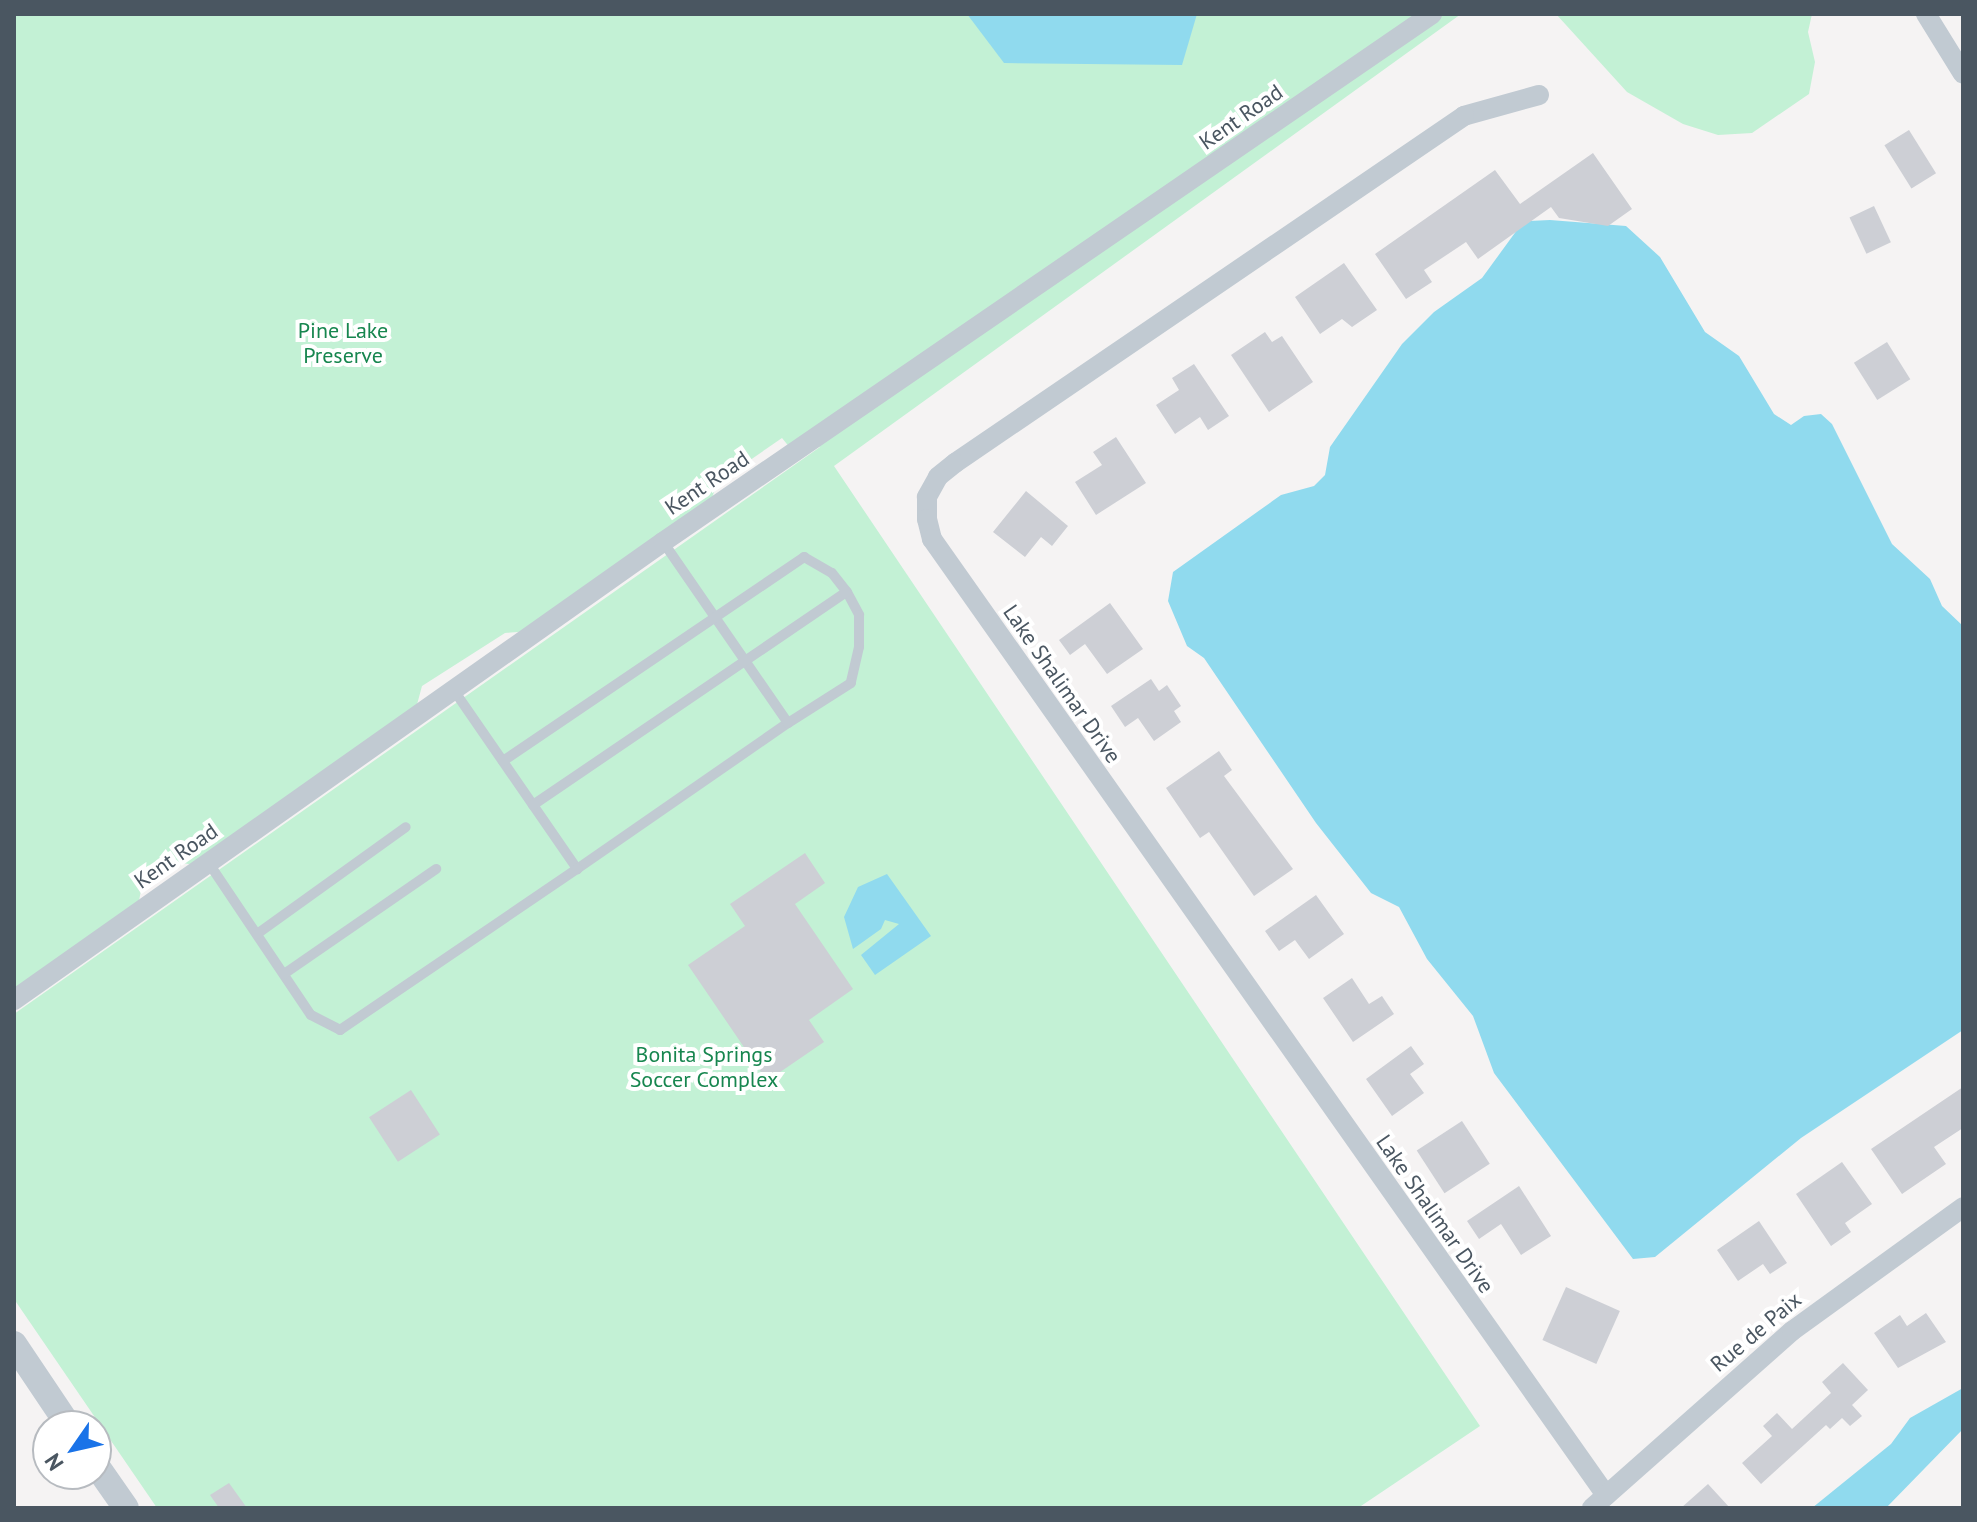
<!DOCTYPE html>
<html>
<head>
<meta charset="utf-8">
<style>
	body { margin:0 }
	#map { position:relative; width:1977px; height:1522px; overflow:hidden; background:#f5f3f3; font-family:"PT Sans",sans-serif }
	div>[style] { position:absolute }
	.green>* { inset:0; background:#c3f1d5 }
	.water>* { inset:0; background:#90daee }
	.building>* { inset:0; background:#cdcfd5; transform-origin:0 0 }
	.service>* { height:10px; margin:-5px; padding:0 5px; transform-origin:5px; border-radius:5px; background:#c1cad2 }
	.minor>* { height:20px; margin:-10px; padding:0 10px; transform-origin:10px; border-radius:10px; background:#c1cad2 }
	.tertiary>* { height:26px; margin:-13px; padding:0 13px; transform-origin:13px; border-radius:13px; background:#c1cad2 }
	span { translate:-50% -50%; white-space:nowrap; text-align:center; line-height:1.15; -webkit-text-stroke:8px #fff; paint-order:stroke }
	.street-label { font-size:22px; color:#4a5661 }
	.park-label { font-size:22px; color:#17864f }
	.frame { position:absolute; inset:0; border:16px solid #4a5661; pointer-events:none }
	.north { position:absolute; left:32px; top:1410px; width:80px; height:80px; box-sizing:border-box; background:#fff; border:2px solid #b7bbc0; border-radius:50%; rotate:236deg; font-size:22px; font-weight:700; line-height:32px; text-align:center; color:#4a5661 }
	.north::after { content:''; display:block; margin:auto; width:28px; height:36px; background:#1a73e8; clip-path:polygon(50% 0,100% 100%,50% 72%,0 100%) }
</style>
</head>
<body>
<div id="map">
	<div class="green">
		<div style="clip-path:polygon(14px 14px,1461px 14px,834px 466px,1480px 1426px,1358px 1508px,157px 1508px,14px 1299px,14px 1014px,820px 447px,815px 440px,795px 454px,782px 438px,717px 483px,706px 516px,542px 630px,505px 633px,422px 686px,415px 712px,201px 866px,170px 861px,143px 879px,139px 901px,14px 1000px)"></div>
		<div style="clip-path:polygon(1556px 14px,1812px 14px,1808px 32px,1815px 62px,1809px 94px,1752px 133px,1718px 135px,1683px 124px,1627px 92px)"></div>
	</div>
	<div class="water">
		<div style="clip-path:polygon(967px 14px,1197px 14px,1182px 65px,1004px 63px)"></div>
		<div style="clip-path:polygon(1550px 220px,1626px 226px,1660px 257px,1705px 332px,1739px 356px,1774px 414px,1791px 425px,1804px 416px,1821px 414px,1832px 424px,1892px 544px,1930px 579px,1942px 606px,1963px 626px,1963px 1030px,1801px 1138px,1655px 1257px,1633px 1259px,1494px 1073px,1473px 1016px,1427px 959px,1399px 907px,1371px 893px,1316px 823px,1204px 658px,1187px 646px,1168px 601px,1173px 572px,1281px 495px,1314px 486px,1325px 475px,1330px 447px,1402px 344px,1434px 312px,1482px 278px,1517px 230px,1529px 221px)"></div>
		<div style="clip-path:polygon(887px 874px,931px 936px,875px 975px,861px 955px,899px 924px,885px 920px,881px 929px,853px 949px,844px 917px,858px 887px)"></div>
		<div style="clip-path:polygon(1963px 1388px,1963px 1429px,1886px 1508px,1812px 1508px,1891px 1444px,1910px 1418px)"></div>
	</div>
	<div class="building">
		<div style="left:1909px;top:130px;width:51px;height:29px;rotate:58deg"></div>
		<div style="clip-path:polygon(1593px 153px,1632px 209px,1608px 226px,1559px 218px,1551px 207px,1478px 259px,1466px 242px,1424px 270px,1432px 282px,1406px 299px,1375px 254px,1495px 170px,1520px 204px)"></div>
		<div style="left:1874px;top:206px;width:40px;height:27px;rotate:65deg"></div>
		<div style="clip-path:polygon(1344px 263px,1377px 310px,1352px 327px,1342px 319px,1320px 334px,1295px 297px)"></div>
		<div style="clip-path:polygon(1265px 332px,1272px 342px,1282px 336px,1313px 382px,1269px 412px,1231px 355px)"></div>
		<div style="left:1887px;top:342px;width:44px;height:39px;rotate:58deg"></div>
		<div style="clip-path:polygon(1194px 364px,1229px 416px,1208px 430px,1200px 417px,1175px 434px,1156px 405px,1179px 390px,1172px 378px)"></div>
		<div style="clip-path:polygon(1116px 437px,1146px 483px,1096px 515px,1075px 482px,1102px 465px,1093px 452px)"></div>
		<div style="clip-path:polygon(1026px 491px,1068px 526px,1052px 546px,1041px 537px,1025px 557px,993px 532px)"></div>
		<div style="clip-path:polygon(1110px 603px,1143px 649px,1107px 674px,1085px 644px,1070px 655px,1059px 640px)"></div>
		<div style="clip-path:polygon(1151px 679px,1159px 691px,1167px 685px,1181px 706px,1174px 711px,1181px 722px,1154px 741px,1138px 718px,1125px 727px,1111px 706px)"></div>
		<div style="clip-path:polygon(1219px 751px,1232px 770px,1224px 776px,1293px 869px,1254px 896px,1209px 832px,1200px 838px,1166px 788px)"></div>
		<div style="clip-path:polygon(805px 853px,825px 883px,795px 904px,853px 989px,809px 1020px,824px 1042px,767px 1081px,688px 965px,745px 926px,730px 904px)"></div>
		<div style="clip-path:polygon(1316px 895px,1344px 934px,1309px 959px,1295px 940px,1279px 951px,1265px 931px)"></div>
		<div style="clip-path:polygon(1352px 978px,1369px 1004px,1382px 996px,1394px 1014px,1353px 1042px,1323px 998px)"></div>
		<div style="clip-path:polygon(1411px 1046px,1424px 1064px,1410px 1074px,1424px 1093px,1392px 1116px,1366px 1079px)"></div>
		<div style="clip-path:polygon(1963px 1087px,1963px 1128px,1934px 1147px,1946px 1164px,1902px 1194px,1871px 1149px)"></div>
		<div style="left:411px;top:1090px;width:53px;height:50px;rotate:57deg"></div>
		<div style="left:1462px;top:1121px;width:51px;height:54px;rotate:57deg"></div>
		<div style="clip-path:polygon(1842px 1162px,1872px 1204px,1845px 1223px,1851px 1232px,1831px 1246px,1796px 1194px)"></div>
		<div style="clip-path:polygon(1519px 1186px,1551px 1236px,1521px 1255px,1501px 1224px,1479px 1239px,1467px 1221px)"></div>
		<div style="clip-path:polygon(1759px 1221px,1787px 1263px,1770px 1274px,1763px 1264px,1738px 1281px,1717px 1250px)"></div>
		<div style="left:1566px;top:1287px;width:59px;height:58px;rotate:24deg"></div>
		<div style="clip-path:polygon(1926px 1313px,1946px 1342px,1898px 1368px,1874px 1333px,1900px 1315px,1907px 1326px)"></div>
		<div style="clip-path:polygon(1843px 1363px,1868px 1390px,1852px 1405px,1862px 1416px,1850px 1426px,1842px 1418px,1830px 1429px,1826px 1425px,1761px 1484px,1742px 1463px,1772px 1436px,1763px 1426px,1777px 1413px,1792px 1429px,1831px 1393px,1822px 1382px)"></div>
		<div style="clip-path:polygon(229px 1483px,247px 1508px,219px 1508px,210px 1495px)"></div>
		<div style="clip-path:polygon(1708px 1484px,1730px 1508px,1681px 1508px)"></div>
	</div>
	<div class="service">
		<div style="left:453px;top:689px;width:219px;rotate:55.4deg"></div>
		<div style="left:577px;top:869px;width:257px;rotate:-34.7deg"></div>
		<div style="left:788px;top:723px;width:220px;rotate:-124.6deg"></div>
		<div style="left:503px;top:761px;width:364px;rotate:-34.1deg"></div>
		<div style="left:804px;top:557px;width:32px;rotate:30deg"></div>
		<div style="left:832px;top:573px;width:24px;rotate:52deg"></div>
		<div style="left:847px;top:592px;width:26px;rotate:62deg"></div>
		<div style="left:859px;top:615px;width:32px;rotate:90deg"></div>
		<div style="left:859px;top:647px;width:37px;rotate:103deg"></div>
		<div style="left:851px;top:683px;width:75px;rotate:147.6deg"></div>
		<div style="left:533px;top:805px;width:379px;rotate:-34.2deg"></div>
		<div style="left:208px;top:862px;width:184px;rotate:56.1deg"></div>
		<div style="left:311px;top:1015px;width:33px;rotate:27deg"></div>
		<div style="left:340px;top:1030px;width:287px;rotate:-34.2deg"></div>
		<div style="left:257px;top:934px;width:183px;rotate:-35.7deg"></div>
		<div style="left:284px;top:974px;width:185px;rotate:-34.6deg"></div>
	</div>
	<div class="minor">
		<div style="left:1926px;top:14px;width:70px;rotate:58.3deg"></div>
		<div style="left:1539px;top:95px;width:78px;rotate:164.4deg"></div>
		<div style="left:1464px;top:116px;width:616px;rotate:145.72deg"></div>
		<div style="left:955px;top:463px;width:22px;rotate:141deg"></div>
		<div style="left:938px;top:477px;width:23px;rotate:119deg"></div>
		<div style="left:927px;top:497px;width:22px;rotate:90deg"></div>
		<div style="left:927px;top:519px;width:21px;rotate:76deg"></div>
		<div style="left:932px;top:539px;width:1170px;rotate:54.82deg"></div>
		<div style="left:14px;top:1000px;width:794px;rotate:-35.21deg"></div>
		<div style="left:663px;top:542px;width:933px;rotate:-34.47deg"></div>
		<div style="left:1592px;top:1508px;width:267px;rotate:-41.5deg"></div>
		<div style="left:1792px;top:1331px;width:211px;rotate:-35.9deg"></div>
	</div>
	<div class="tertiary">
		<div style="left:14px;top:1344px;width:99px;rotate:56.1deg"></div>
		<div style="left:96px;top:1465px;width:52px;rotate:55.1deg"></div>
	</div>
	<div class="street-label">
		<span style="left:1241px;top:117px;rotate:-35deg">Kent Road</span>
		<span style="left:707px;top:483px;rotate:-34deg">Kent Road</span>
		<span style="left:1062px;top:684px;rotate:55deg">Lake Shalimar Drive</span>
		<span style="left:176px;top:856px;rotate:-35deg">Kent Road</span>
		<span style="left:1435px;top:1214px;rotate:55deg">Lake Shalimar Drive</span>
		<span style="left:1756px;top:1332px;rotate:-40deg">Rue de Paix</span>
	</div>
	<div class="park-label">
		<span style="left:343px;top:343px">Pine Lake<br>Preserve</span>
		<span style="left:704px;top:1067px">Bonita Springs<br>Soccer Complex</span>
	</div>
	<div class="frame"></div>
	<div class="north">N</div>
</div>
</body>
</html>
